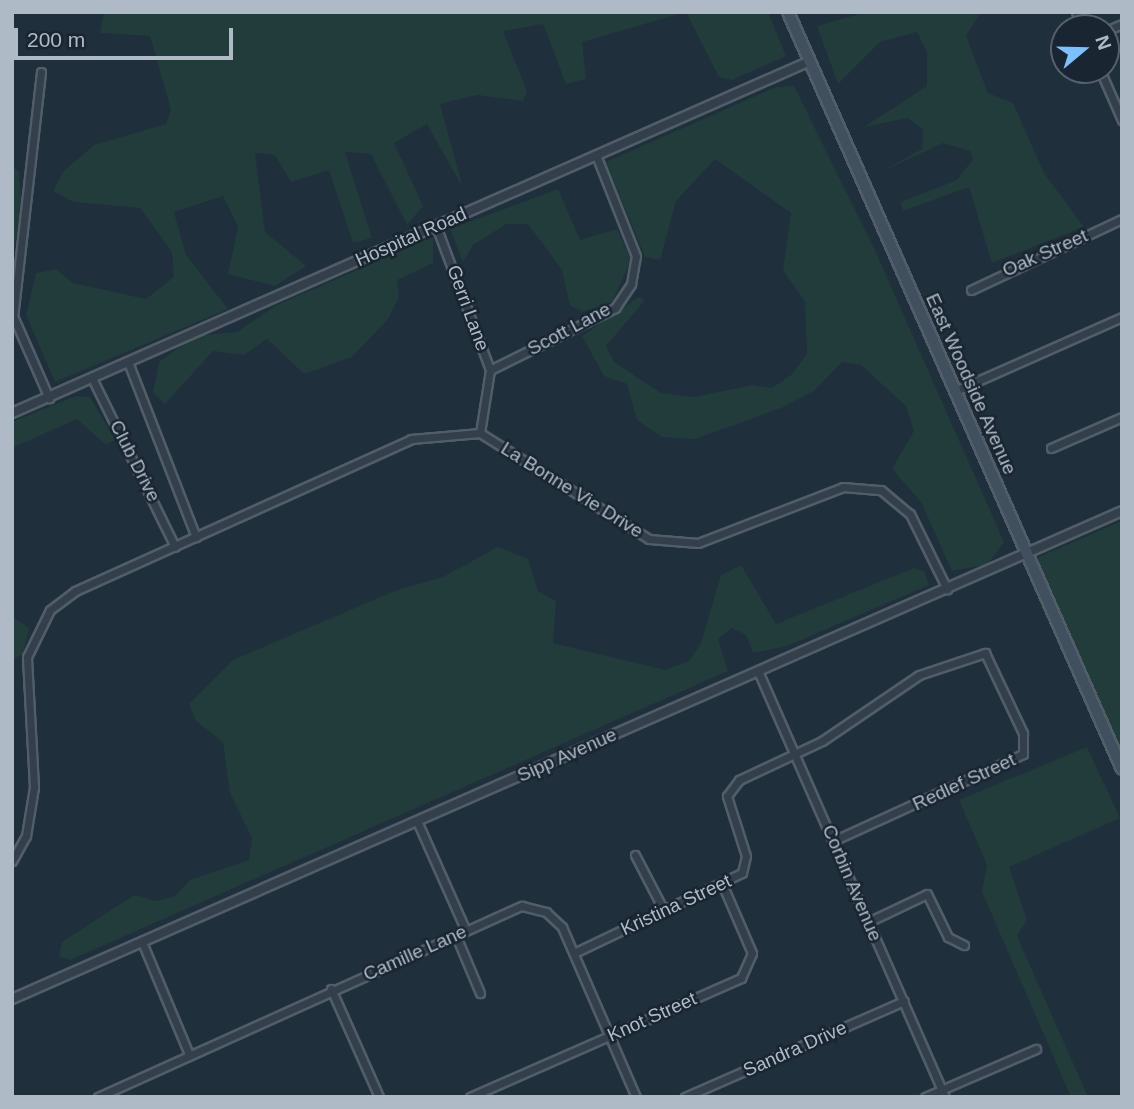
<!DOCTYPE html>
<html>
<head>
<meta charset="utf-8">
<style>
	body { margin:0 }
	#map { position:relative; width:1134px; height:1109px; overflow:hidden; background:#1f2f3b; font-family:Arial,sans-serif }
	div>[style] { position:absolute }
	.green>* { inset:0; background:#213c3b }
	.roads { filter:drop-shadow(2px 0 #515e69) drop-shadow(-2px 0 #515e69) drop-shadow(0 2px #515e69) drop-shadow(0 -2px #515e69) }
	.minor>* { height:7px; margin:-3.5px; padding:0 3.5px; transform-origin:3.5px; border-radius:3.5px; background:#33404b }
	.tertiary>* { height:8px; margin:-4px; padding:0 4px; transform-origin:4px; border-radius:4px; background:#33404b }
	.secondary>* { height:10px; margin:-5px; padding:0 5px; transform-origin:5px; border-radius:5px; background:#41505e }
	span { translate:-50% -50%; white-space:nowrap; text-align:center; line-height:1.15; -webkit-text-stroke:5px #192530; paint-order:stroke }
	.street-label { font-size:19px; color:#aebbc7 }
	.frame { position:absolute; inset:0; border:14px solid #aebbc7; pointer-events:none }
	.north { position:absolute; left:1050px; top:14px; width:70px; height:70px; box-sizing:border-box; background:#192530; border:2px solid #55616c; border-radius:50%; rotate:71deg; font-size:19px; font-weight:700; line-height:28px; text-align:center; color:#aebbc7 }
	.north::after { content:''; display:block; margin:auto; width:24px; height:32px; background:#7bc0ff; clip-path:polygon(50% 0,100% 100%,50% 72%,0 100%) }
	.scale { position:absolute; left:14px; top:28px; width:219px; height:32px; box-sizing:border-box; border:4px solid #aebbc7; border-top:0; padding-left:9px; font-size:21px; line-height:24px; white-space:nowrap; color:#aebbc7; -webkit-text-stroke:5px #192530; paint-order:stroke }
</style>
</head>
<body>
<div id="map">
	<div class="green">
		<div style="clip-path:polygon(104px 12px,768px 12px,786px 56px,732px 80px,719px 77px,686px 12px,582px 42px,586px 79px,566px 84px,543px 24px,503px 31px,527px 91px,523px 101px,477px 95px,440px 104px,463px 188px,427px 124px,394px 143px,423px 206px,407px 225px,371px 154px,345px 152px,372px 238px,353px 243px,329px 170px,291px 182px,275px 155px,255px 153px,265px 232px,306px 266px,275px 286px,228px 274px,238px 227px,223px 196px,174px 212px,186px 255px,228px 309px,55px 382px,26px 315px,36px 273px,56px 269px,73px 283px,146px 299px,174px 277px,172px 252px,140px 208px,74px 202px,53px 191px,63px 172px,94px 145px,166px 124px,171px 110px,150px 36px,100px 33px)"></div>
		<div style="clip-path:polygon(866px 12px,981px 12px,966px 36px,988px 93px,1013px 103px,1044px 173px,1084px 227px,992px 263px,969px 187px,903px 211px,901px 202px,957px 180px,973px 159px,970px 151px,943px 143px,881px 172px,922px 149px,923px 130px,908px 118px,864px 127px,927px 86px,927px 52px,917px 32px,880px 42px,838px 84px,817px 26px)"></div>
		<div style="clip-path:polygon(794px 86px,874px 248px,1004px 542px,988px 564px,952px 571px,921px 502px,892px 469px,914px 431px,906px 406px,861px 365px,842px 362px,814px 391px,781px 408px,695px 439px,662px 437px,637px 420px,627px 384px,604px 376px,582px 336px,639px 297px,645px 300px,606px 346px,614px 362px,661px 393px,694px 397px,753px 385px,772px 388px,791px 375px,807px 354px,805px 302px,783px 270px,791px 213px,715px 159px,676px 201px,660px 260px,645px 257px,606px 162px,776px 87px)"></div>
		<div style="clip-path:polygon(12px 167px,19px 171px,22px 209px,12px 261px)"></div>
		<div style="clip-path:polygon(558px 189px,580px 240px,617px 229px,631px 260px,612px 302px,583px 312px,570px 306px,562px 270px,528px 224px,506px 224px,473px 245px,463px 262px,450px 229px)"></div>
		<div style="clip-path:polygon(433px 237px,433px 263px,397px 280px,399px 297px,388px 319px,352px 357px,304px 374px,267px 339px,244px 355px,213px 351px,165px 404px,153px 393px,159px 362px,194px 336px,237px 332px,277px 305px)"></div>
		<div style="clip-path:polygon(76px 396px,90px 397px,115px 440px,106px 445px,77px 419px,12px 448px,12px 422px)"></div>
		<div style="clip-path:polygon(1122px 521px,1122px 756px,1034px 559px)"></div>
		<div style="clip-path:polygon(498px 547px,528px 559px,538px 591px,556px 601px,553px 643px,665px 670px,689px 661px,701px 643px,721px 575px,741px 565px,776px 624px,914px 568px,924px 571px,929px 585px,787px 646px,753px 653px,746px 635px,732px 628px,718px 639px,728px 671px,70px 960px,59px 956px,62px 942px,134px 895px,157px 901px,175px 896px,190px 880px,249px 860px,252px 838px,230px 793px,223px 742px,196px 721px,189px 704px,233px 660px,397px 590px,443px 577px)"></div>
		<div style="clip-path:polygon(13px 617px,29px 628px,23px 654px,12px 660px)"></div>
		<div style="clip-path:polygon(1087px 747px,1120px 818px,1009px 867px,1027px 920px,1017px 936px,1088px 1097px,1071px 1097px,982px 892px,987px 865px,959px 800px)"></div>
	</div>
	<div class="roads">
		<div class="minor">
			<div style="left:1076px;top:12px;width:17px;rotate:69deg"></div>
			<div style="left:1106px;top:31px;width:17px;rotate:-24deg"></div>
			<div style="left:1100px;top:70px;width:55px;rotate:66.3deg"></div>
			<div style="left:41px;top:72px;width:246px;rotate:96.5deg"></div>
			<div style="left:13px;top:316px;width:90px;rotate:66.3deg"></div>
			<div style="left:436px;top:226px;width:154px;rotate:69.4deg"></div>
			<div style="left:490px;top:370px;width:64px;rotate:99deg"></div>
			<div style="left:971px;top:290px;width:167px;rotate:-25.2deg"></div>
			<div style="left:128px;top:362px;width:188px;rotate:68.8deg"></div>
			<div style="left:490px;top:370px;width:140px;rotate:-26.4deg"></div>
			<div style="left:615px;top:308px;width:29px;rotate:-56deg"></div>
			<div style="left:631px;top:284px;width:28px;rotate:-80deg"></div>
			<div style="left:636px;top:256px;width:109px;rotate:-111.6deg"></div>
			<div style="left:92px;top:378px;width:188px;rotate:63.8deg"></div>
			<div style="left:955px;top:391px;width:183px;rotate:-23.9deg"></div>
			<div style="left:1051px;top:448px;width:77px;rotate:-23.6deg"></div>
			<div style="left:758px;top:671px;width:465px;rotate:66.3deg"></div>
			<div style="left:417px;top:821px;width:120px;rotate:66deg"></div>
			<div style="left:635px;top:855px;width:63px;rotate:62.6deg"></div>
			<div style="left:12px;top:861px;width:29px;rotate:-61deg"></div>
			<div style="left:26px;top:836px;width:50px;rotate:-80.7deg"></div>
			<div style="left:34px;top:787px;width:130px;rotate:-93.1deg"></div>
			<div style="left:27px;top:657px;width:52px;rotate:-63.9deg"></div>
			<div style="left:50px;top:610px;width:31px;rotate:-37deg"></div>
			<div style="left:75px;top:591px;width:369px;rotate:-24.3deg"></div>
			<div style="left:411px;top:439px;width:69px;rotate:-5deg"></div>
			<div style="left:480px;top:433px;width:199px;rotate:32.1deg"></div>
			<div style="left:649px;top:539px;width:49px;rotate:4.7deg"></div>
			<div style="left:698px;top:543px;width:155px;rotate:-21.1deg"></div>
			<div style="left:843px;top:487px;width:38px;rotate:5deg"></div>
			<div style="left:881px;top:490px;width:38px;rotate:40deg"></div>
			<div style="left:910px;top:514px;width:84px;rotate:63.7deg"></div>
			<div style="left:868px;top:922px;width:65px;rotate:-25.4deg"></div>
			<div style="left:927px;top:894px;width:48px;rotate:64deg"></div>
			<div style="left:948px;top:937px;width:18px;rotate:27deg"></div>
			<div style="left:456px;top:936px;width:62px;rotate:67.2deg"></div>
			<div style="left:142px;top:942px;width:119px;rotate:67.3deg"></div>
			<div style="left:574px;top:953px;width:186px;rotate:-25.5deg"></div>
			<div style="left:742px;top:873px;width:17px;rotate:-77deg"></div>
			<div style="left:746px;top:856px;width:63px;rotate:-107.6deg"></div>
			<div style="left:727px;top:796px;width:20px;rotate:-53deg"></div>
			<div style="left:739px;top:780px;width:92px;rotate:-25.2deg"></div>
			<div style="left:822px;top:741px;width:117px;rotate:-34.2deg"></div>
			<div style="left:919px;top:675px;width:70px;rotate:-18.4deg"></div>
			<div style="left:985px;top:653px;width:89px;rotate:64.6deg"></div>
			<div style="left:1023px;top:733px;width:21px;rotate:90deg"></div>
			<div style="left:1023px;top:754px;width:207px;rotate:155.4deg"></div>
			<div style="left:331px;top:989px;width:118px;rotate:66deg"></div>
			<div style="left:98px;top:1097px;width:465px;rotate:-24.3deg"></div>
			<div style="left:522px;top:906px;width:25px;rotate:14deg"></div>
			<div style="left:546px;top:912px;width:22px;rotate:43deg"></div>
			<div style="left:562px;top:927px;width:185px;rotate:66.5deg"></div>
			<div style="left:470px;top:1097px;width:296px;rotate:-23.7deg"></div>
			<div style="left:741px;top:978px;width:27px;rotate:-66deg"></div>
			<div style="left:752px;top:953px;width:73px;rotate:-113.4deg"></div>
			<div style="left:685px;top:1097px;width:239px;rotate:-23.7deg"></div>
			<div style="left:925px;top:1097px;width:121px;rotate:-23.4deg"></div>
		</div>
		<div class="tertiary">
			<div style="left:12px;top:413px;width:872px;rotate:-23.8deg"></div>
			<div style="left:12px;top:999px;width:1213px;rotate:-23.73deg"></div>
		</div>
		<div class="secondary">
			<div style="left:788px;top:12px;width:827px;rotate:66.19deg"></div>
		</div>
	</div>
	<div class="street-label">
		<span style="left:411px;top:237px;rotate:-24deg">Hospital Road</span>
		<span style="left:1045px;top:253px;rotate:-24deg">Oak Street</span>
		<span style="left:468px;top:308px;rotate:70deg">Gerri Lane</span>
		<span style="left:569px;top:329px;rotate:-28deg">Scott Lane</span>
		<span style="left:971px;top:384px;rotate:66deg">East Woodside Avenue</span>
		<span style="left:135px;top:461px;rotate:63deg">Club Drive</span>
		<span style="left:572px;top:490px;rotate:32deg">La Bonne Vie Drive</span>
		<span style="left:567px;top:755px;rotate:-24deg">Sipp Avenue</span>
		<span style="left:964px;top:782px;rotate:-25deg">Redlef Street</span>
		<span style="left:852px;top:883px;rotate:67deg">Corbin Avenue</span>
		<span style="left:676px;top:905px;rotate:-25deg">Kristina Street</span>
		<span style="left:415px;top:953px;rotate:-24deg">Camille Lane</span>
		<span style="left:652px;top:1017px;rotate:-24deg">Knot Street</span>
		<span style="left:795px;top:1049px;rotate:-24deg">Sandra Drive</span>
	</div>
	<div class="frame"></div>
	<div class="north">N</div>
	<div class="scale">200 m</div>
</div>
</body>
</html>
